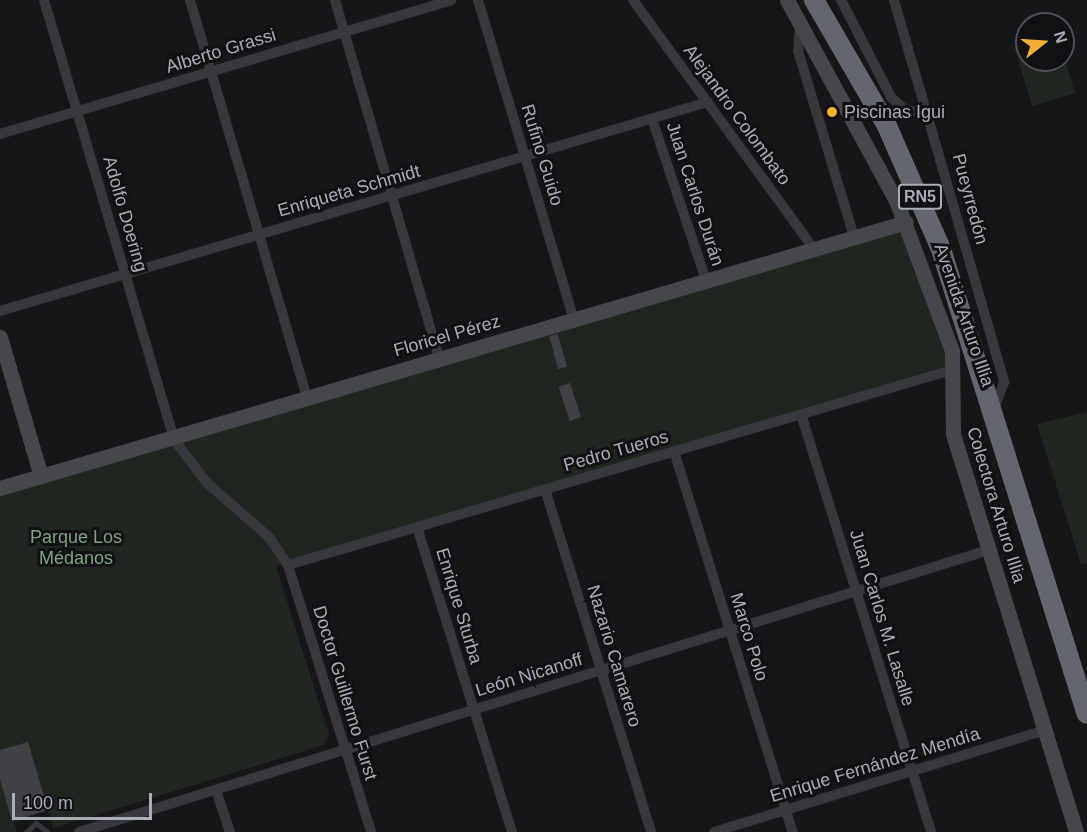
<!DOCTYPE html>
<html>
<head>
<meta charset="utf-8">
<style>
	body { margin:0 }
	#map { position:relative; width:1087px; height:832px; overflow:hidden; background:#161618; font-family:Arial,sans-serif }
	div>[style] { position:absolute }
	.green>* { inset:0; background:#1e261f }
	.building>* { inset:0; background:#404145; transform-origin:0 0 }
	.lane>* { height:5px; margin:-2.5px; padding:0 2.5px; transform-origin:2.5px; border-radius:2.5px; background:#37383d }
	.street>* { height:10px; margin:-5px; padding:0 5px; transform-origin:5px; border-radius:5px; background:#37383d }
	.secondary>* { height:15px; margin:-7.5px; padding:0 7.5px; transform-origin:7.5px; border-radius:7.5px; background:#45474d }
	.highway>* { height:20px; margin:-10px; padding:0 10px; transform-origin:10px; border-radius:10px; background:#63666e }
	.dots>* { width:16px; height:16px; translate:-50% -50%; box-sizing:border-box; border:3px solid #111113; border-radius:50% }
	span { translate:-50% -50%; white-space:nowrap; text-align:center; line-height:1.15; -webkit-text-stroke:6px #111113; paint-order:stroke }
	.shield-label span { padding:2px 4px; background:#111113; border:2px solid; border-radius:4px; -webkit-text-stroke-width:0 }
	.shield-label { font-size:16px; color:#a8adb8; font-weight:700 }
	.street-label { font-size:18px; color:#a8adb8 }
	.poi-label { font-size:18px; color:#a8adb8 }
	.left { translate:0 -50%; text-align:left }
	.park-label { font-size:18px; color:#7fa381 }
	.north { position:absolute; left:1015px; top:12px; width:60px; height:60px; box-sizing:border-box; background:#111113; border:2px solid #4d4f55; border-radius:50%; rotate:73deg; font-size:16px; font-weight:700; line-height:24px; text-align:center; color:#a8adb8 }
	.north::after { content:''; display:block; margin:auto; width:21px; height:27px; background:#f2b134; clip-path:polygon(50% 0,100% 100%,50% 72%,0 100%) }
	.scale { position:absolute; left:12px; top:793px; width:140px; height:27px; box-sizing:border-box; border:3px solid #a8adb8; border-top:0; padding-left:8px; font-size:18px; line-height:21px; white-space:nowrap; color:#a8adb8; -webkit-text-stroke:4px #111113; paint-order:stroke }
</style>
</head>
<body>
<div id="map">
	<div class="green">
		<div style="clip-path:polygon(1027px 43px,1027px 60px,1063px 60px,1063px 52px,1075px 93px,1032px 106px,1014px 47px)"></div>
		<div style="clip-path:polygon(895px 230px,903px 233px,949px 365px,276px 566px,329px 735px,324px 745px,54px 828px,48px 810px,14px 823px,17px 832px,0 832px,0 494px)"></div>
		<div style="clip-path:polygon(1087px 412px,1087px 563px,1081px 564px,1037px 424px)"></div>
	</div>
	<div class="building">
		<div style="left:558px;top:334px;width:34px;height:9px;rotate:75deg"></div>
		<div style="left:570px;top:383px;width:36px;height:12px;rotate:72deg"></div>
		<div style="clip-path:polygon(28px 742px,48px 810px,12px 821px,0 779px,0 750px)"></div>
	</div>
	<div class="lane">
		<div style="left:26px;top:832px;width:13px;rotate:-42deg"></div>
		<div style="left:36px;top:823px;width:14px;rotate:39deg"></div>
	</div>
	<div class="street">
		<div style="left:44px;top:0;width:460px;rotate:73.5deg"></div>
		<div style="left:175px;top:441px;width:53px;rotate:52.7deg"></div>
		<div style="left:207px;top:483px;width:82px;rotate:41.1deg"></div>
		<div style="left:269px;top:537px;width:34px;rotate:56deg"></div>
		<div style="left:288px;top:565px;width:280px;rotate:72.7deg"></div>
		<div style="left:190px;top:0;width:415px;rotate:73.6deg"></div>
		<div style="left:335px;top:0;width:374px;rotate:73.8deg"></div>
		<div style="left:478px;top:0;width:333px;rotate:73.3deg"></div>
		<div style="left:633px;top:0;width:308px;rotate:54deg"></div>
		<div style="left:841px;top:0;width:109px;rotate:62.7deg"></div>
		<div style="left:891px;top:97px;width:19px;rotate:43deg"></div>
		<div style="left:905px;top:110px;width:24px;rotate:7deg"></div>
		<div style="left:894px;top:0;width:398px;rotate:73.9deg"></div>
		<div style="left:1004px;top:382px;width:27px;rotate:110deg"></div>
		<div style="left:800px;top:24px;width:27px;rotate:94deg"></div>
		<div style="left:798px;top:51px;width:194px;rotate:73.2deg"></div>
		<div style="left:652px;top:119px;width:170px;rotate:71.5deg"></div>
		<div style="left:0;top:134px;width:471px;rotate:-16.5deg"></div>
		<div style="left:0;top:311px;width:738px;rotate:-16.45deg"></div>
		<div style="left:801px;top:414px;width:438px;rotate:72.7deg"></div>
		<div style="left:674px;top:451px;width:399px;rotate:72.7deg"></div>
		<div style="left:545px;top:489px;width:359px;rotate:72.8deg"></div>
		<div style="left:417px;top:527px;width:319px;rotate:72.7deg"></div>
		<div style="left:288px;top:565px;width:695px;rotate:-16.38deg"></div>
		<div style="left:216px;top:790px;width:44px;rotate:71.6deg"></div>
		<div style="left:79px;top:832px;width:953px;rotate:-17.22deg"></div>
		<div style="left:714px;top:832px;width:346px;rotate:-17.1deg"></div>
	</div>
	<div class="secondary">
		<div style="left:787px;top:0;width:231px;rotate:61.5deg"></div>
		<div style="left:897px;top:203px;width:158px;rotate:69.6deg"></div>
		<div style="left:952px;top:351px;width:83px;rotate:89.3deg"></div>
		<div style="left:953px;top:434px;width:417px;rotate:72.8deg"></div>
		<div style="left:0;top:337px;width:145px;rotate:73.6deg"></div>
		<div style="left:0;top:488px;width:944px;rotate:-16.36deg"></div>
	</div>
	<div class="highway">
		<div style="left:814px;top:0;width:146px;rotate:59.9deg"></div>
		<div style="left:887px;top:126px;width:134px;rotate:66.3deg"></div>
		<div style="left:941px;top:249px;width:487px;rotate:72.6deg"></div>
	</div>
	<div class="dots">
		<div style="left:832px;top:112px;background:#f2b134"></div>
	</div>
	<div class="shield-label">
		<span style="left:920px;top:197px">RN5</span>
	</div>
	<div class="street-label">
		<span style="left:221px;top:51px;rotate:-17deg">Alberto Grassi</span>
		<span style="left:737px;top:115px;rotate:54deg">Alejandro Colombato</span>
		<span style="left:542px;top:155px;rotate:73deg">Rufino Guido</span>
		<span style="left:349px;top:191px;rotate:-16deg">Enriqueta Schmidt</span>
		<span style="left:695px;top:194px;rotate:72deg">Juan Carlos Durán</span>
		<span style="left:970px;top:199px;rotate:75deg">Pueyrredón</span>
		<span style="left:125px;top:214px;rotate:74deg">Adolfo Doering</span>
		<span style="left:964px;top:315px;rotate:71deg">Avenida Arturo Illia</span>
		<span style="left:447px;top:336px;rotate:-16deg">Floricel Pérez</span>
		<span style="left:616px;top:451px;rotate:-16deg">Pedro Tueros</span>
		<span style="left:996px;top:505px;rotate:73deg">Colectora Arturo Illia</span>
		<span style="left:459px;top:606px;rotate:73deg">Enrique Sturba</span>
		<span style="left:882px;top:618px;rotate:73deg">Juan Carlos M. Lasalle</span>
		<span style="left:749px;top:637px;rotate:73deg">Marco Polo</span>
		<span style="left:614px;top:656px;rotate:73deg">Nazario Camarero</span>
		<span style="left:529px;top:675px;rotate:-17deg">León Nicanoff</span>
		<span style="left:345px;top:693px;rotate:73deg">Doctor Guillermo Furst</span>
		<span style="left:875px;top:765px;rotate:-17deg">Enrique Fernández Mendía</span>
	</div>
	<div class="poi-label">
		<span class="left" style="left:844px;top:112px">Piscinas Igui</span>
	</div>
	<div class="park-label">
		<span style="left:76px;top:548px">Parque Los<br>Médanos</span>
	</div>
	<div class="north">N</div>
	<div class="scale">100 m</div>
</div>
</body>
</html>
